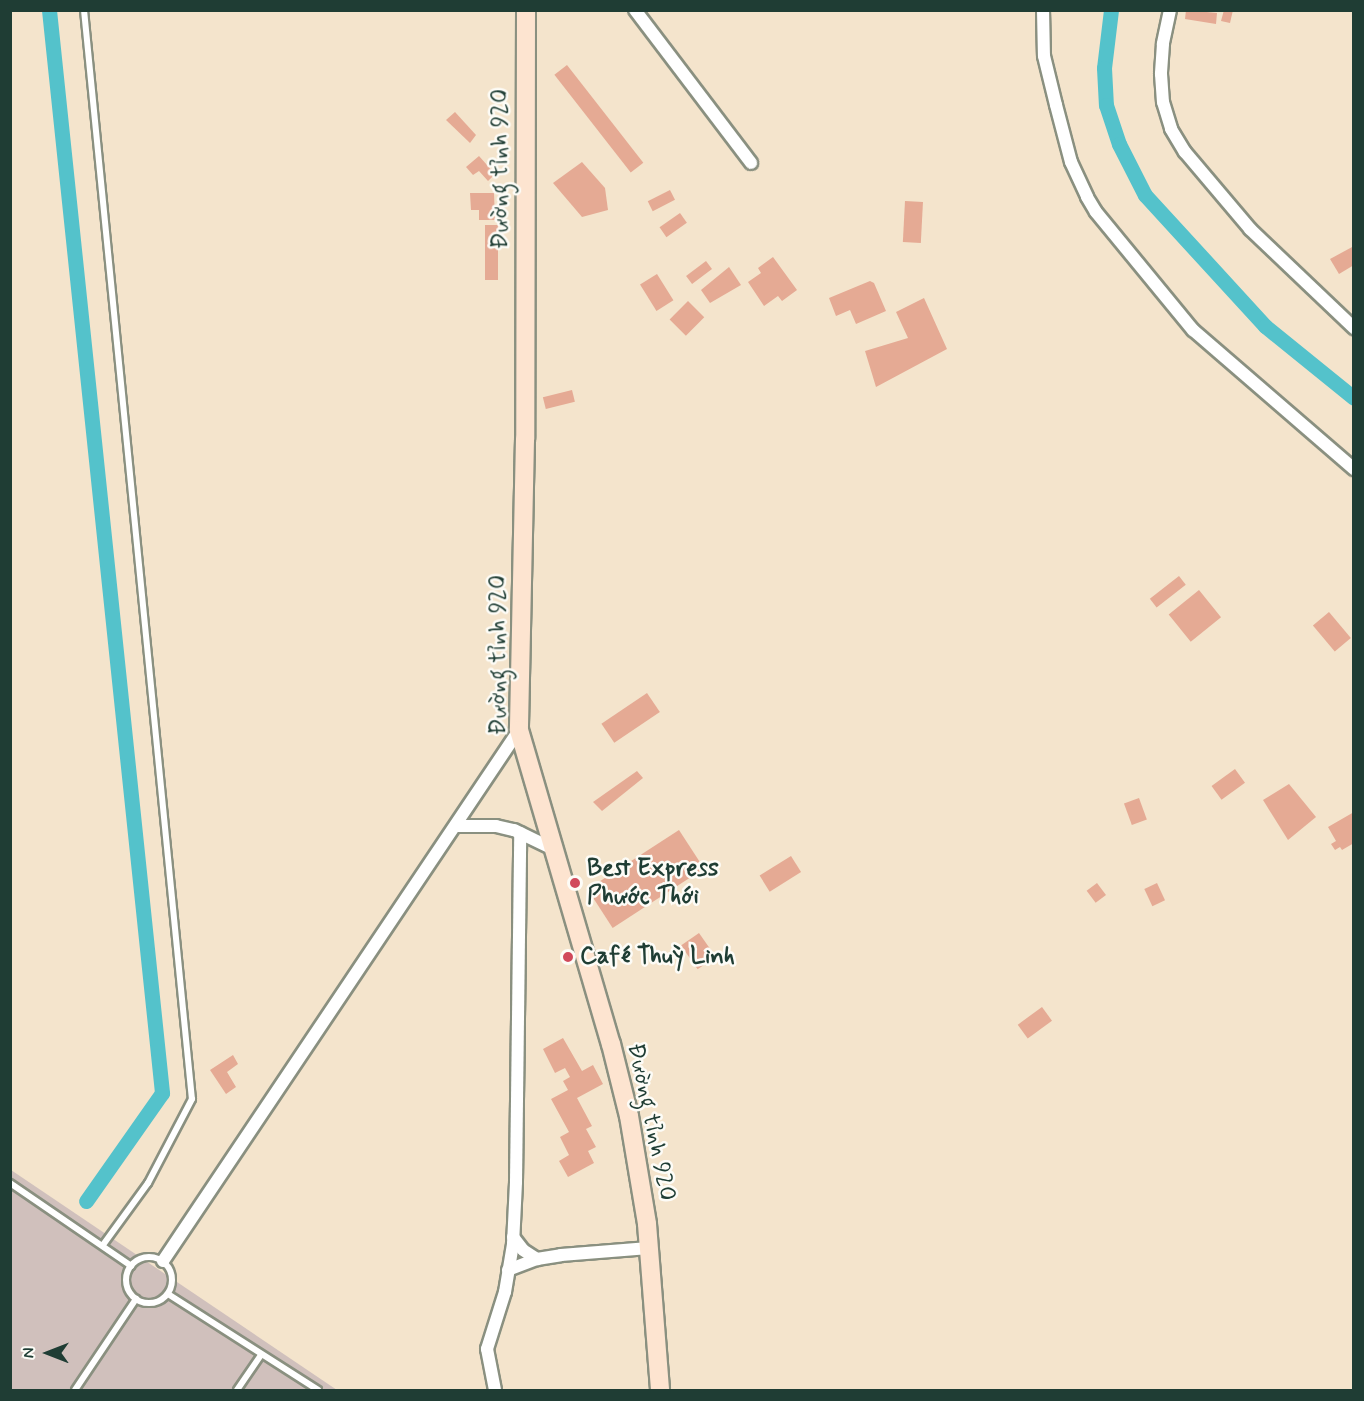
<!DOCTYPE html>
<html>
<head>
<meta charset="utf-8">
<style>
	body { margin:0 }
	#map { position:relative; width:1364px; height:1401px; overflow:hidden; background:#f4e4cc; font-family:Mynerve,sans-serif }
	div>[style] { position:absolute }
	.industrial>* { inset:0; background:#d0c0bc }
	.canal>* { height:15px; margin:-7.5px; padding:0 7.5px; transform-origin:7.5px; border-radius:7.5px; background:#54c2cb }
	.building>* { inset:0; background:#e5aa94; transform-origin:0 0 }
	.roads { filter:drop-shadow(2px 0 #8a9080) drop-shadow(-2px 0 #8a9080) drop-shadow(0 2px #8a9080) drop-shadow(0 -2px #8a9080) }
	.lane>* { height:6px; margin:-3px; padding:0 3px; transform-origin:3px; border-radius:3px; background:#fff }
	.lane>.ring { margin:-3px; padding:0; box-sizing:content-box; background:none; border:6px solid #fff; border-radius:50% }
	.street>* { height:12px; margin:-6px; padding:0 6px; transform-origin:6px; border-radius:6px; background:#fff }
	.secondary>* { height:18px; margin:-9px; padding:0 9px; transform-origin:9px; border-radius:9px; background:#fde4d0 }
	.dots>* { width:16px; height:16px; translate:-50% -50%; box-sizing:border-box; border:3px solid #fdfcf7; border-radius:50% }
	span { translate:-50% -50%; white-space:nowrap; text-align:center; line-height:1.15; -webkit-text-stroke:5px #fdfcf7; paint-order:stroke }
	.street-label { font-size:24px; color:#1f3d34 }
	.poi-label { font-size:24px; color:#1f3d34; font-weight:700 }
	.left { translate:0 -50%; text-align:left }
	.frame { position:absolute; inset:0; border:12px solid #1f3d34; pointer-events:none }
	.north { position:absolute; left:18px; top:1323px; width:60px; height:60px; -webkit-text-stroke:4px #fdfcf7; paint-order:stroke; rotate:270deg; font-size:16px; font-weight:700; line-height:24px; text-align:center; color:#1f3d34 }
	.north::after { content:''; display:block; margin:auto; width:21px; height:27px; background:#1f3d34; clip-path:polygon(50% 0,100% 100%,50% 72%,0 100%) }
</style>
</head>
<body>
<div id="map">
	<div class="industrial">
		<div style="clip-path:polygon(11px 1170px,337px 1390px,11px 1390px)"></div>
	</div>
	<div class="canal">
		<div style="left:49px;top:10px;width:1089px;rotate:84.04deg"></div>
		<div style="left:162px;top:1093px;width:132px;rotate:125.1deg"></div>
		<div style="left:1111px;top:10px;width:58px;rotate:96.9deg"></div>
		<div style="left:1104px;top:68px;width:37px;rotate:87deg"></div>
		<div style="left:1106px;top:105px;width:41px;rotate:71.6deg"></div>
		<div style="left:1119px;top:144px;width:57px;rotate:63deg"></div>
		<div style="left:1145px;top:195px;width:178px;rotate:47.5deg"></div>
		<div style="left:1265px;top:326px;width:114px;rotate:39deg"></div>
	</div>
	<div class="building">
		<div style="clip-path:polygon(1186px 10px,1217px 13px,1216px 24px,1185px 19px)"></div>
		<div style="clip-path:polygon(1224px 10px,1233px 10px,1230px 23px,1221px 21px)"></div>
		<div style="left:567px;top:65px;width:124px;height:16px;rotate:52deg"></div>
		<div style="clip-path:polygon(455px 112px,476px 135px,470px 143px,446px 120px)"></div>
		<div style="clip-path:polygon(479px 156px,495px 174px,488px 181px,479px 171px,473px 175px,466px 167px)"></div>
		<div style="clip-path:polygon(582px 162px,605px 188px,608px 210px,582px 217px,553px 183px)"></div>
		<div style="left:670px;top:190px;width:11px;height:25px;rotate:63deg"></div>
		<div style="clip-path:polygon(470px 193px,494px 193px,495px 220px,479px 220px,479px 210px,471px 210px)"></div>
		<div style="left:905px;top:201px;width:18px;height:41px;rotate:3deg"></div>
		<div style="left:680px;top:213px;width:12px;height:25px;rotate:55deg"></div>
		<div style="left:485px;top:225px;width:13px;height:55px"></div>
		<div style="clip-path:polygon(1354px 246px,1354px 265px,1339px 274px,1330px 259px)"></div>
		<div style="clip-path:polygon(773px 257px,797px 290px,782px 301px,778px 296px,764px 306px,748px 282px,761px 273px,758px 268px)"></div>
		<div style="left:706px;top:261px;width:10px;height:25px;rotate:53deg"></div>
		<div style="clip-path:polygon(729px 267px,741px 285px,710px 303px,701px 290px)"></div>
		<div style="left:657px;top:274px;width:31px;height:20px;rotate:58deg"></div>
		<div style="clip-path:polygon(870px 281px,874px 283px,886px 311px,856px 324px,850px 310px,836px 316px,829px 298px)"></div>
		<div style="clip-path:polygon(924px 298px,947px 349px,876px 387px,865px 351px,908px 338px,896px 312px)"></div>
		<div style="left:688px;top:301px;width:23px;height:26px;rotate:45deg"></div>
		<div style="left:572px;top:390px;width:12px;height:30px;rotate:76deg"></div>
		<div style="left:1179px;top:576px;width:11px;height:37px;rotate:52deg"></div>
		<div style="left:1199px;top:590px;width:35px;height:39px;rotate:51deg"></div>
		<div style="left:1329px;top:612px;width:34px;height:21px;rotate:50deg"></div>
		<div style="left:647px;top:693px;width:23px;height:55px;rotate:56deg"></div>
		<div style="left:1235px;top:769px;width:17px;height:29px;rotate:54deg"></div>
		<div style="clip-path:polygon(637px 771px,643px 778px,602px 811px,593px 802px)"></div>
		<div style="clip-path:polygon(1289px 784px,1316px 817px,1288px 840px,1263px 800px)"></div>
		<div style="left:1139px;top:798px;width:23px;height:16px;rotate:70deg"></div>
		<div style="clip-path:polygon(1354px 812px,1354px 843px,1342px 850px,1340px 847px,1335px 850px,1331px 844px,1336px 841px,1328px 827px)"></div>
		<div style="left:679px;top:830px;width:46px;height:109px;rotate:57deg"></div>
		<div style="left:791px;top:856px;width:19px;height:37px;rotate:58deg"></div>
		<div style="left:1097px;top:883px;width:15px;height:13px;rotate:53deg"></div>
		<div style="left:1157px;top:883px;width:19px;height:14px;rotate:65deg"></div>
		<div style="left:699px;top:933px;width:29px;height:22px;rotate:55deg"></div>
		<div style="left:1042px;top:1007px;width:17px;height:30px;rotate:54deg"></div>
		<div style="clip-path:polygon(563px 1038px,582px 1071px,593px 1065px,603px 1084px,577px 1098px,592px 1126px,586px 1129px,596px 1147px,588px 1151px,594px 1163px,568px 1177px,559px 1161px,569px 1155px,560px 1137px,569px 1132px,551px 1099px,568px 1090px,563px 1081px,570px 1077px,565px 1068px,555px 1073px,543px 1049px)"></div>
		<div style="clip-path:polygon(233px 1055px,238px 1064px,227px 1072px,236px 1087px,226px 1094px,210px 1070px)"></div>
	</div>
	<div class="roads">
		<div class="lane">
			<div style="left:84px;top:10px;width:1094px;rotate:84.34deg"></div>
			<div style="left:192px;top:1099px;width:95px;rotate:117.6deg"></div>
			<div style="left:148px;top:1183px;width:77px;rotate:126deg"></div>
			<div style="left:10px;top:1183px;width:147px;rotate:34.4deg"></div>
			<div class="ring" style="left:126px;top:1257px;width:40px;height:40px"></div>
			<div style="left:168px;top:1294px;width:178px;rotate:32.6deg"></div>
			<div style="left:75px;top:1390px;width:110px;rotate:-56.2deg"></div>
			<div style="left:237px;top:1390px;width:42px;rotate:-55.6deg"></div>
		</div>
		<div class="street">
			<div style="left:635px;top:10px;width:192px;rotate:52.8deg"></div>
			<div style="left:1043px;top:10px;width:46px;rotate:88.8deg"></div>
			<div style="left:1044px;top:56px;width:50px;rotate:76.2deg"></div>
			<div style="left:1056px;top:105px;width:59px;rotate:75.3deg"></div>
			<div style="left:1071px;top:162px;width:38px;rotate:65deg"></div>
			<div style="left:1087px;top:197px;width:17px;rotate:59deg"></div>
			<div style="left:1096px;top:212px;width:153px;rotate:50.6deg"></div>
			<div style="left:1193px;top:330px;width:213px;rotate:40.8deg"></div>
			<div style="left:1170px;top:10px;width:35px;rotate:102deg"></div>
			<div style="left:1163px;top:44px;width:30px;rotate:94deg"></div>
			<div style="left:1161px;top:74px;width:28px;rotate:86deg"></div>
			<div style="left:1163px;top:102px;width:28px;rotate:73deg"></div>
			<div style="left:1171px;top:129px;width:27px;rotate:59deg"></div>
			<div style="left:1185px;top:152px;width:101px;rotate:49.8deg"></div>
			<div style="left:1250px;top:229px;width:144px;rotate:43.6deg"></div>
			<div style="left:456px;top:826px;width:40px"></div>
			<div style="left:496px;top:826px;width:18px;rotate:13deg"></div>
			<div style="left:514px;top:830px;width:41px;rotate:25.9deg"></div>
			<div style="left:513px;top:1237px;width:16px;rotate:52deg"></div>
			<div style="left:523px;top:1250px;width:17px;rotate:33deg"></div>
			<div style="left:163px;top:1261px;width:639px;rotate:-56.16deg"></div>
			<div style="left:508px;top:1270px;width:31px;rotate:-21deg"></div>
			<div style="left:537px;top:1259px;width:24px;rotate:-9deg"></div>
			<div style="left:561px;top:1255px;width:88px;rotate:-4.5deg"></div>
			<div style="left:495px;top:1390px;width:42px;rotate:-101deg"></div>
			<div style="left:487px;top:1349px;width:60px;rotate:-72.5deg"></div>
			<div style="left:505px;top:1292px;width:49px;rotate:-80.5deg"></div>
			<div style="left:513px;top:1244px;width:62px;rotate:-87.2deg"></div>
			<div style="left:516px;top:1182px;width:349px;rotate:-89.3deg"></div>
		</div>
		<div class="secondary">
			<div style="left:526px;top:10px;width:429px;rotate:90.1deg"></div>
			<div style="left:525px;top:439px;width:291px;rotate:91.2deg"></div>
			<div style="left:519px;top:730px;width:327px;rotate:73.7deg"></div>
			<div style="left:611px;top:1044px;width:74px;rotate:76deg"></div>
			<div style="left:629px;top:1116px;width:109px;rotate:80.5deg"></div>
			<div style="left:647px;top:1224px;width:167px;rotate:85.5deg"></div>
		</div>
	</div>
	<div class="dots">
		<div style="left:575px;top:883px;background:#d1495b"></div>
		<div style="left:568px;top:957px;background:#d1495b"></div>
	</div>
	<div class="street-label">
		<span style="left:501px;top:169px;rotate:-90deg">Đường tỉnh 920</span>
		<span style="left:499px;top:655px;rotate:-90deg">Đường tỉnh 920</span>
		<span style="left:651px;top:1122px;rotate:78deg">Đường tỉnh 920</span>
	</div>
	<div class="poi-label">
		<span class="left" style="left:587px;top:883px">Best Express<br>Phước Thới</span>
		<span class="left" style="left:580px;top:957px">Café Thuỳ Linh</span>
	</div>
	<div class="frame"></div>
	<div class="north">N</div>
</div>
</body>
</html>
